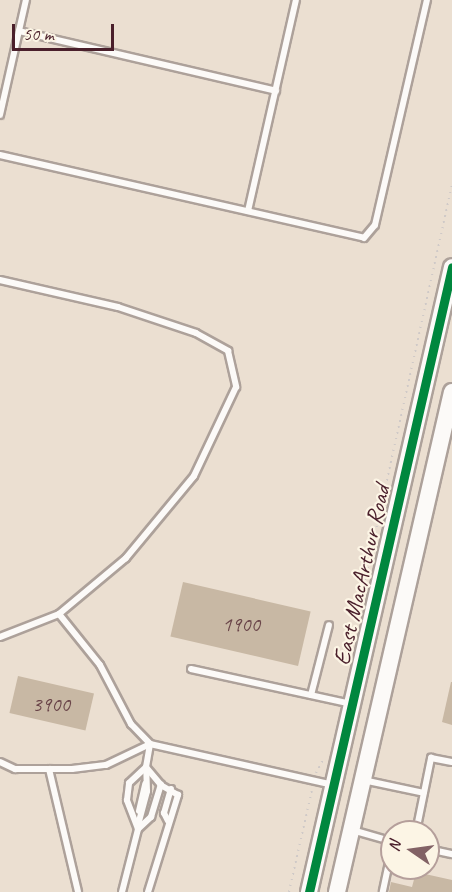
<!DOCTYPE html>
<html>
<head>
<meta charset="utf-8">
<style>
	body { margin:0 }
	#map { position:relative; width:452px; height:892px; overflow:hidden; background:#ebdfd1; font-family:Caveat,sans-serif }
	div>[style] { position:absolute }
	.building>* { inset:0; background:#c8b8a4; transform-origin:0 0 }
	.path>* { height:2px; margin-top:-1px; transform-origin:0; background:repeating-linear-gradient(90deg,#cfc9c7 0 1.5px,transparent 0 6px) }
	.roads { filter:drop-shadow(2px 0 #ada19a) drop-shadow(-2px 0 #ada19a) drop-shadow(0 2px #ada19a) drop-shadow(0 -2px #ada19a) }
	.lane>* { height:6px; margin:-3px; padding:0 3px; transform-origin:3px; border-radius:3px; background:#fcfaf8 }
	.secondary>* { height:16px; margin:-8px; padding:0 8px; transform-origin:8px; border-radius:8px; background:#fcfaf8 }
	.cycleway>* { height:9px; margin:-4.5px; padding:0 4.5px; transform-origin:4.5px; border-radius:4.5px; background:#00873e }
	span { translate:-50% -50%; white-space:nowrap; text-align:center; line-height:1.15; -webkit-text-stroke:4.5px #fcf5e5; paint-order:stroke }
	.number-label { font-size:21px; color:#6a4549 }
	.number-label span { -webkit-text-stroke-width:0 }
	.street-label { font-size:24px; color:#4a1f2b }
	.north { position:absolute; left:380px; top:820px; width:60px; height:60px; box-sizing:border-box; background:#fcf5e5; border:2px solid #b59f9b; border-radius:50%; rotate:283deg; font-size:16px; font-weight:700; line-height:24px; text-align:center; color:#4a1f2b }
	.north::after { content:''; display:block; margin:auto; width:21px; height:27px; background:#826265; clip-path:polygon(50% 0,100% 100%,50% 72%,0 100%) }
	.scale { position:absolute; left:12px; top:24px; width:102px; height:27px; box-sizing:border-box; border:3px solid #4a1f2b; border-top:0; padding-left:8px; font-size:18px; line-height:21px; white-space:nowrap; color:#4a1f2b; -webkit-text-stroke:4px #fcf5e5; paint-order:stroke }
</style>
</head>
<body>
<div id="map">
	<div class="building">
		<div style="left:183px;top:582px;width:131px;height:56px;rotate:13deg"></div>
		<div style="left:18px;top:676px;width:78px;height:38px;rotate:13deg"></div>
		<div style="clip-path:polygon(451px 682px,452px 682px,452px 725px,442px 722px)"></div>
		<div style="clip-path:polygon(416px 872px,452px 880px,452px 892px,389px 892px,391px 882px,412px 887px)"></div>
	</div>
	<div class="path">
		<div style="left:365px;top:580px;width:405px;rotate:-77.6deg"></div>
		<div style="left:316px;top:773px;width:15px;rotate:-62deg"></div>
		<div style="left:289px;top:892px;width:105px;rotate:-77.3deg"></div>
	</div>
	<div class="roads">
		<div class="lane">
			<div style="left:19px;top:31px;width:264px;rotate:13.1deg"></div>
			<div style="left:0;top:115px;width:118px;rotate:-77.3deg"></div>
			<div style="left:0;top:155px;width:373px;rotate:12.8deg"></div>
			<div style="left:364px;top:238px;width:17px;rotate:-50deg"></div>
			<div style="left:375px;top:225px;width:231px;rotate:-77deg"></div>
			<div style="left:248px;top:211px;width:216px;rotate:-77.2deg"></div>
			<div style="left:0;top:280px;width:121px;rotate:12.9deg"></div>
			<div style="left:118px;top:307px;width:82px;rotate:18.4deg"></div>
			<div style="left:196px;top:333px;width:37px;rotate:29deg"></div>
			<div style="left:228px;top:351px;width:37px;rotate:77deg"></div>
			<div style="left:236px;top:387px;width:98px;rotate:115.3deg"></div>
			<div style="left:194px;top:476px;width:107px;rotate:129.7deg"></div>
			<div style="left:126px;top:558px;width:87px;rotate:140.1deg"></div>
			<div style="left:59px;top:614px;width:63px;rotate:158.7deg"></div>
			<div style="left:59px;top:614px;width:65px;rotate:51.2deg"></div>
			<div style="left:100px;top:665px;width:67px;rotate:62.3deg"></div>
			<div style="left:131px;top:724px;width:28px;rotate:46deg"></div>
			<div style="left:150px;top:744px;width:188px;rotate:12.6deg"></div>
			<div style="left:191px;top:669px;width:165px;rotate:12.3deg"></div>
			<div style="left:311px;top:695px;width:72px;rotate:-75.6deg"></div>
			<div style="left:0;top:762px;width:17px;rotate:25deg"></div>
			<div style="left:15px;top:769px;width:57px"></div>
			<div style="left:72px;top:769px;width:34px;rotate:-7deg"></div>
			<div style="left:106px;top:765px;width:49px;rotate:-25.5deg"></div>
			<div style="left:49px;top:769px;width:126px;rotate:76.7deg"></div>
			<div style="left:363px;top:780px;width:62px;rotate:12deg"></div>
			<div style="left:139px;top:811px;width:28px;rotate:-77deg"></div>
			<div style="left:168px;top:821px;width:9px;rotate:-117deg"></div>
			<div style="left:164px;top:813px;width:25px;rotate:-74deg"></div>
			<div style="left:138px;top:825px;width:35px;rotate:-75deg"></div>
			<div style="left:147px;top:791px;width:24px;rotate:-92deg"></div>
			<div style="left:138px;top:829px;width:18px;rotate:-43deg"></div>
			<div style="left:151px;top:817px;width:34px;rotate:-73deg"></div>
			<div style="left:161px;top:785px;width:23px;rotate:-130deg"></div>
			<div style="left:352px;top:830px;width:35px;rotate:16deg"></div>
			<div style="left:386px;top:840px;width:14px;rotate:69deg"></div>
			<div style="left:391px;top:853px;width:40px;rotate:102deg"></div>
			<div style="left:416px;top:832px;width:76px;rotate:-78.5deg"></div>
			<div style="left:431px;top:758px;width:21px;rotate:11deg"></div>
			<div style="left:428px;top:849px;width:25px;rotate:12deg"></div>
			<div style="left:122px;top:892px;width:65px;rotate:-75.7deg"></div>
			<div style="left:138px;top:829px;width:31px;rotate:-111deg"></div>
			<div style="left:127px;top:800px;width:17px;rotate:-83deg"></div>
			<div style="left:129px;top:783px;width:23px;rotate:-43deg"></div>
			<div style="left:146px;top:767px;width:23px;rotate:-80deg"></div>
			<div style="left:148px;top:892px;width:102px;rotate:-72.8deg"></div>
			<div style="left:178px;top:795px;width:20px;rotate:-150deg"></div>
		</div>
		<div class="secondary">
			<div style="left:309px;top:892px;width:641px;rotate:-77.11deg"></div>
			<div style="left:337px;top:892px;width:513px;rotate:-77.05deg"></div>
		</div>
	</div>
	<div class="cycleway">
		<div style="left:309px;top:892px;width:641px;rotate:-77.11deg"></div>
	</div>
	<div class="number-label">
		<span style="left:241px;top:624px">1900</span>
		<span style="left:51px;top:704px">3900</span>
	</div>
	<div class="street-label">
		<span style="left:362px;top:575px;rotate:-77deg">East MacArthur Road</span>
	</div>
	<div class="north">N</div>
	<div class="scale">50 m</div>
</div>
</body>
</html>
